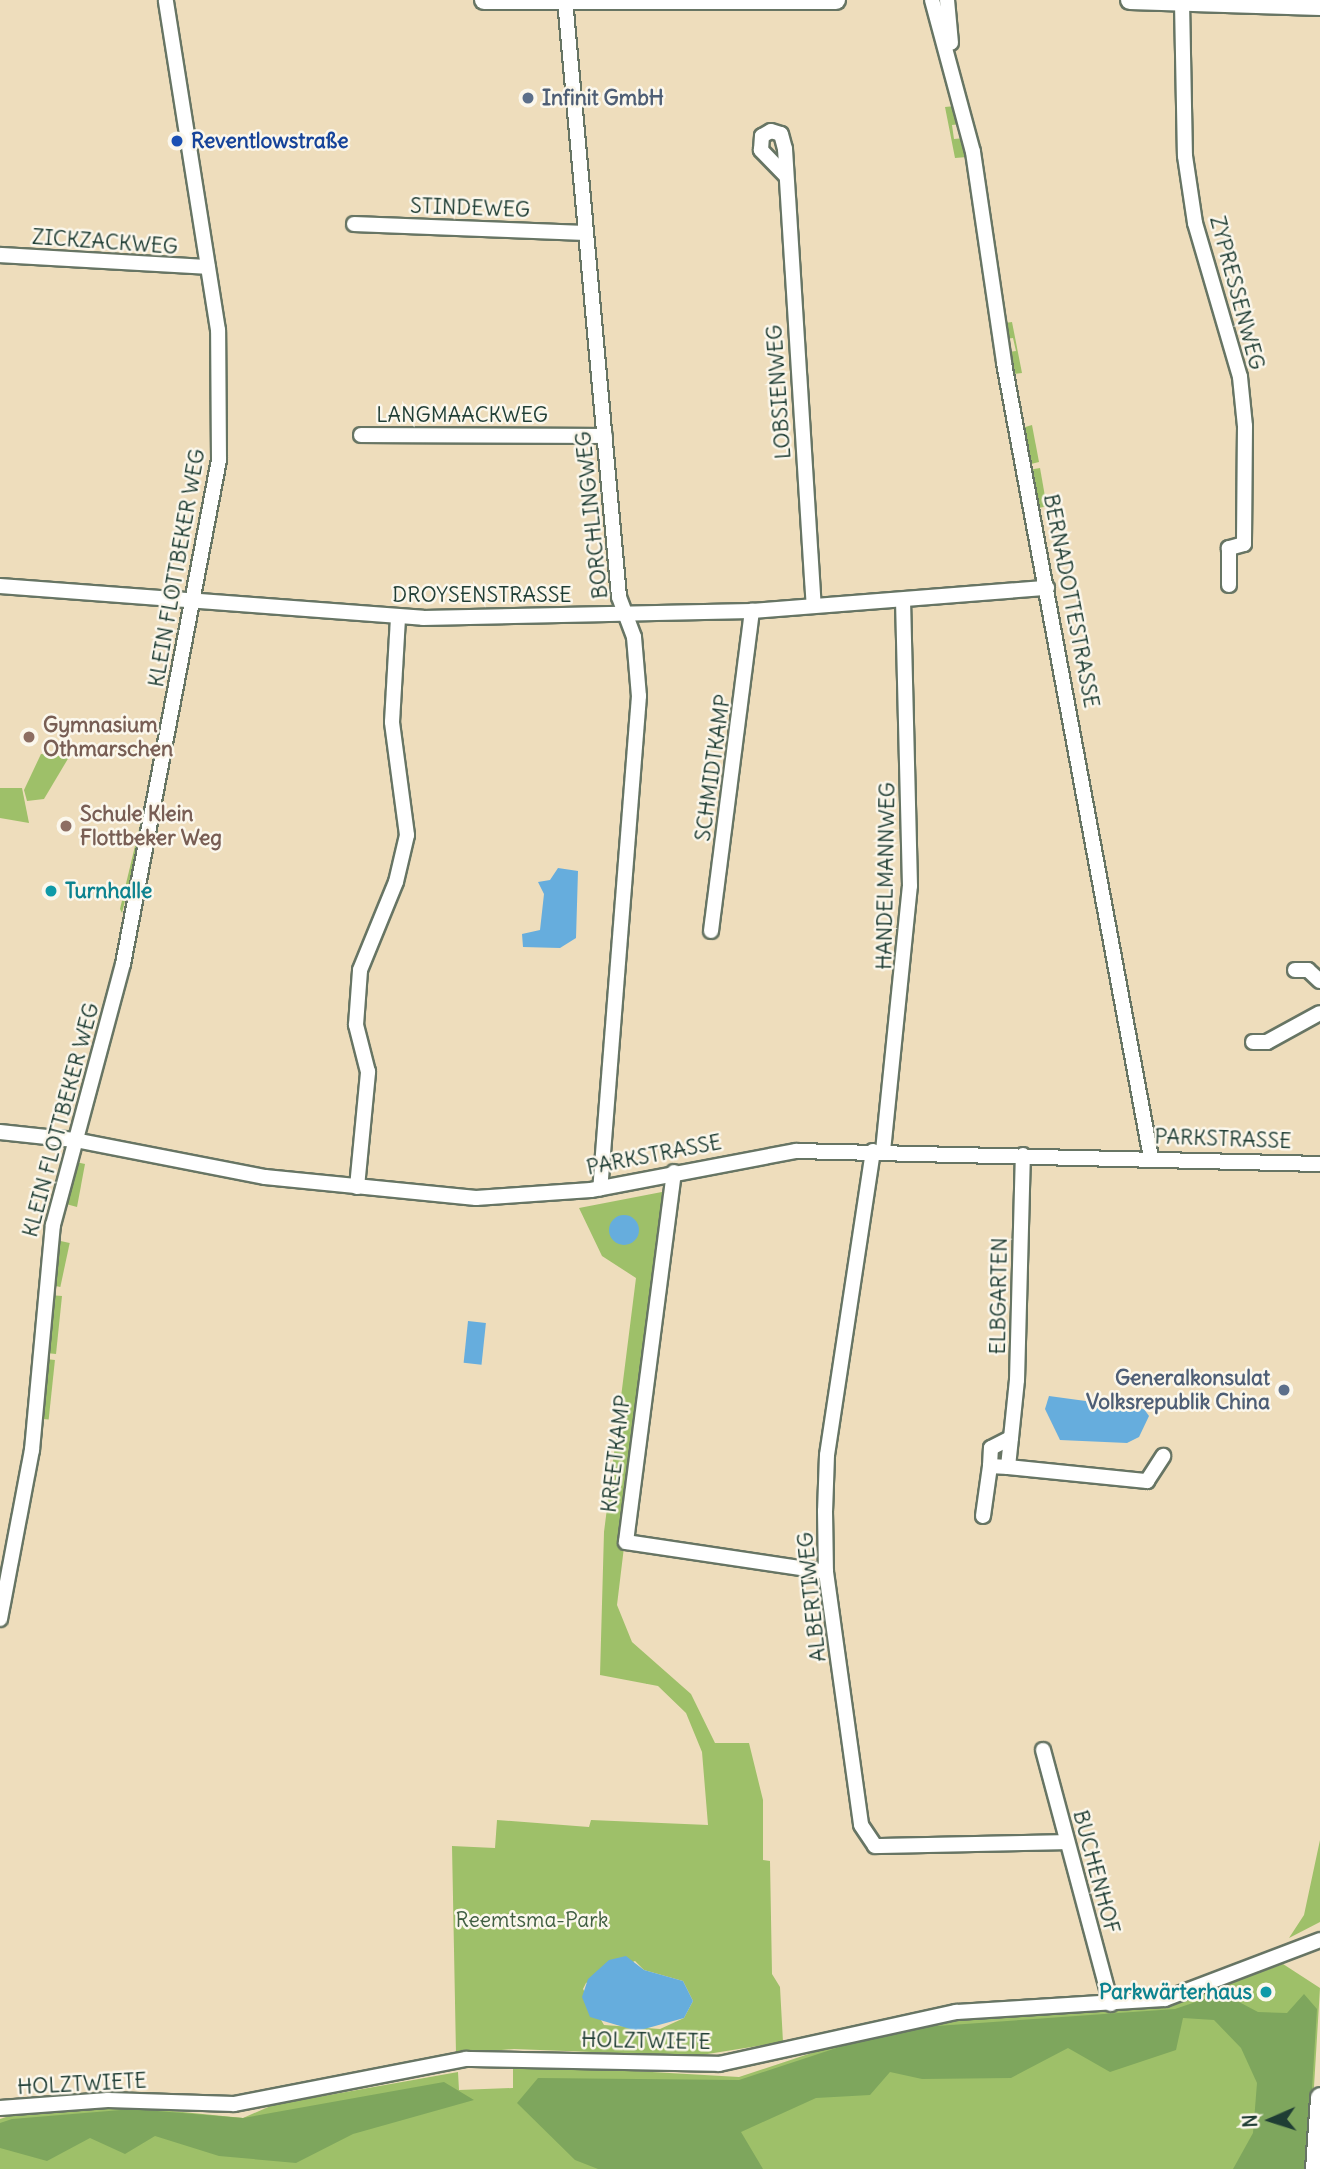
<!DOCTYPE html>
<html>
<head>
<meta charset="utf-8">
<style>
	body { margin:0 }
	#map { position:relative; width:1320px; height:2169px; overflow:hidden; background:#eeddbc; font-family:Delius,sans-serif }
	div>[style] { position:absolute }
	.green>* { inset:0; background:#9ec069; transform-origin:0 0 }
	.forest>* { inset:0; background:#7ea65d }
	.water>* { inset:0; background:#66addd; transform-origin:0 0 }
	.round { border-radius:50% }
	.roads { filter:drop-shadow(2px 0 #677564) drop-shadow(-2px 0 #677564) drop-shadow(0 2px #677564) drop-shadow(0 -2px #677564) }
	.minor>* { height:14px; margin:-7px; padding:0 7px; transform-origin:7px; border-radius:7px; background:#fff }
	.tertiary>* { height:18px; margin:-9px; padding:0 9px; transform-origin:9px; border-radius:9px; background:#fff }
	.secondary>* { height:19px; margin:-9.5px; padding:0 9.5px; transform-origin:9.5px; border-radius:9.5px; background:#fff }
	.dots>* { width:19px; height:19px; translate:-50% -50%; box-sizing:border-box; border:4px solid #fbf7ec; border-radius:50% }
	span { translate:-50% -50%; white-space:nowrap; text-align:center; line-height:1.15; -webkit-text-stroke:5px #fbf7ec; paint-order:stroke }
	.service-label { font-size:21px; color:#4e5e75; font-weight:700 }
	.left { translate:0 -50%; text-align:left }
	.right { translate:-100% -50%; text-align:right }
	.transit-label { font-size:21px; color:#164399; font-weight:700 }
	.street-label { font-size:21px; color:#1f3d34 }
	.education-label { font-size:21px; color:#785e54; font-weight:700 }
	.culture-label { font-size:21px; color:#0d838f; font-weight:700 }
	.park-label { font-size:21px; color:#3f5e41 }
	.north { position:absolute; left:1236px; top:2085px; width:70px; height:70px; -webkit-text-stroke:5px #fbf7ec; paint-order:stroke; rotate:267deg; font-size:19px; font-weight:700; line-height:28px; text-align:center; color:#1f3d34 }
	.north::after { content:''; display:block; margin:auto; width:24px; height:32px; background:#1f3d34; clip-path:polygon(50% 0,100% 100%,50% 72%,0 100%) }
</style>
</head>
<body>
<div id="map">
	<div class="green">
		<div style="clip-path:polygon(955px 106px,962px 124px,952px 125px,954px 139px,965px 138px,967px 157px,955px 158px,945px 107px)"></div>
		<div style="clip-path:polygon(1012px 322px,1022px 373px,1014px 374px,1008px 352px,1016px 351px,1013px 338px,1005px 339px,1005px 323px)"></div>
		<div style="clip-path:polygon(1032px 425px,1039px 462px,1031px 464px,1022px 428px)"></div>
		<div style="left:1040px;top:468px;width:39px;height:9px;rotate:80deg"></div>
		<div style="clip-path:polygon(41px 754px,69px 757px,44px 799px,27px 801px,24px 790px)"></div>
		<div style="clip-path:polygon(0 788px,22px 788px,29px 823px,0 818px)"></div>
		<div style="clip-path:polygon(144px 808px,147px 811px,122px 913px,120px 909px)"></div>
		<div style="clip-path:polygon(76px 1162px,85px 1164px,77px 1207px,66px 1204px)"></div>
		<div style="clip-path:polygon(evenodd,667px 1191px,617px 1605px,632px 1642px,691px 1694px,715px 1743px,749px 1743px,763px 1800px,763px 1860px,770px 1861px,772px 1974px,780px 1987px,783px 2042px,695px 2056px,514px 2049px,456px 2054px,452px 1846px,495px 1848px,497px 1820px,589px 1827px,591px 1820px,708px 1825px,702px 1752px,686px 1713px,658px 1686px,600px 1675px,604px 1532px,636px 1278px,602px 1256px,579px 1208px,667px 1191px,635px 1961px,644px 1970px,683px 1981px,693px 2001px,684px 2018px,660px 2029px,604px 2025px,583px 1989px,586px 1983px,635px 1961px)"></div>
		<div style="left:56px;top:1240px;width:14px;height:45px;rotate:12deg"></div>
		<div style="clip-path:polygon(49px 1295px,62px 1296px,56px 1354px,46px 1353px)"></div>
		<div style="left:46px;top:1359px;width:9px;height:60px;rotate:6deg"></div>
		<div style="clip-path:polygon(1320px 1840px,1320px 1922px,1289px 1938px,1304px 1915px)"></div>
		<div style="clip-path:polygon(1283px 1964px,1320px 1988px,1309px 2169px,0 2169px,0 2119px,12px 2115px,132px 2107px,243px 2118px,273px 2105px,458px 2072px,459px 2090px,513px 2088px,513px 2064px,739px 2077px,893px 2026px,1172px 2004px)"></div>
	</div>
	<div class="forest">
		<div style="clip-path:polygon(1222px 1993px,1258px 2012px,1287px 2013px,1304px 1994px,1317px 2009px,1307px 2169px,1233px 2169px,1253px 2133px,1257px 2083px,1241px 2048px,1214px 2020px,1183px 2018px,1176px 2050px,1110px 2072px,1068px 2048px,1011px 2078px,922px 2079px,890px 2072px,870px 2095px,816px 2098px,741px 2132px,763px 2169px,598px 2169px,575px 2160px,517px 2103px,538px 2078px,739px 2080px,894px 2029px,1175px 2009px)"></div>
		<div style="clip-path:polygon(444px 2082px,474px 2100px,353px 2134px,296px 2163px,219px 2156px,155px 2136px,125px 2154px,90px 2138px,47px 2161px,0 2148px,0 2123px,12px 2119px,133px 2109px,243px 2118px)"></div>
	</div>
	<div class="water">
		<div style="clip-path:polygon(558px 868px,578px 871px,576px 938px,560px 948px,523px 947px,522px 934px,540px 930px,544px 894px,538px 882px,550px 880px)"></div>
		<div class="round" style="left:609px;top:1215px;width:30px;height:30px"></div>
		<div style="left:468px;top:1321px;width:18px;height:42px;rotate:6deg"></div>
		<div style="clip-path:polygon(1049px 1396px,1144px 1409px,1149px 1416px,1139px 1437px,1127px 1443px,1060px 1440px,1045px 1409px)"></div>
		<div style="clip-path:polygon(626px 1956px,644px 1970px,683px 1981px,693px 2001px,684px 2018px,637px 2031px,590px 2017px,582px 1997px,588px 1979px,609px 1960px)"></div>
	</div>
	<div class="roads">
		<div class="minor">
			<div style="left:565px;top:0;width:599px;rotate:84.83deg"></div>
			<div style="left:619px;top:597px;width:43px;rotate:69.4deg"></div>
			<div style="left:634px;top:637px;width:59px;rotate:85.2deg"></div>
			<div style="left:639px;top:696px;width:494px;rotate:94.5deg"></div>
			<div style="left:932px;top:0;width:157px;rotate:74.9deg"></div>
			<div style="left:973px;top:152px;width:213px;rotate:81.6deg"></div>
			<div style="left:1004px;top:363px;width:808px;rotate:79.52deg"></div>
			<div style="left:947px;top:0;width:43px;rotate:84.7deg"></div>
			<div style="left:1182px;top:2px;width:154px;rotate:88.9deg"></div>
			<div style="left:1185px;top:156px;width:68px;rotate:81.5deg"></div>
			<div style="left:1195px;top:223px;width:160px;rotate:73.7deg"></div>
			<div style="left:1240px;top:377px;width:49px;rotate:84.2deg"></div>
			<div style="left:1245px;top:426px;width:118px;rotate:90.5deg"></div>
			<div style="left:1244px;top:544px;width:16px;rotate:165deg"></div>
			<div style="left:1229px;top:548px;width:37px;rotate:90deg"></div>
			<div style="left:785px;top:175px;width:35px;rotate:-134deg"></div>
			<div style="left:761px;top:150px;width:14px;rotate:-86deg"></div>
			<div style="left:762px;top:136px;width:10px;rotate:-29deg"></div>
			<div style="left:771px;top:131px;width:10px;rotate:17deg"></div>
			<div style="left:781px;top:134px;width:16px;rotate:75deg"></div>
			<div style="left:785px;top:149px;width:457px;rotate:86.4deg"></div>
			<div style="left:354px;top:224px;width:231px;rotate:2.2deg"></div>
			<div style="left:0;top:255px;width:208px;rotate:3.3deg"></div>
			<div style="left:361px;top:435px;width:244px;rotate:0.2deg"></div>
			<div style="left:0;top:586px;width:424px;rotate:4.3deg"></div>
			<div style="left:423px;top:618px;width:329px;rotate:-1.2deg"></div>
			<div style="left:752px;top:611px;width:296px;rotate:-4.5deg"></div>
			<div style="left:711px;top:931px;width:323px;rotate:-82.7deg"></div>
			<div style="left:1295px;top:970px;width:13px"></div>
			<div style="left:1308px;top:970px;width:16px;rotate:43deg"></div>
			<div style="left:1253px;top:1042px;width:14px"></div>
			<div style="left:1267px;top:1042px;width:60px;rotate:-28.7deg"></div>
			<div style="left:0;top:1132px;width:75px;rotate:6.1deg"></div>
			<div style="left:75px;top:1140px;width:194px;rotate:11deg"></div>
			<div style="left:265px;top:1177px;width:212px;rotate:5.7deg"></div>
			<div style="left:476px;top:1198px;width:115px;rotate:-4deg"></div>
			<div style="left:591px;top:1190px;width:209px;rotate:-10.8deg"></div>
			<div style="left:796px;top:1151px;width:524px;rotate:1.42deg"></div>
			<div style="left:873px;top:1151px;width:307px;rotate:98.6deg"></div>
			<div style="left:827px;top:1455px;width:56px;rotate:92deg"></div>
			<div style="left:825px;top:1511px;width:61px;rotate:89.1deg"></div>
			<div style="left:826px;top:1572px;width:255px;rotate:82.1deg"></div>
			<div style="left:861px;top:1825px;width:25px;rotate:56deg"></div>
			<div style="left:875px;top:1846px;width:189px;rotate:-1.2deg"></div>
			<div style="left:883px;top:1151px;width:266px;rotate:-84.2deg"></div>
			<div style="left:910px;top:886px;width:286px;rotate:-91.4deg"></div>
			<div style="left:674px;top:1172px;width:373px;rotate:97.4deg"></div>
			<div style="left:626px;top:1542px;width:202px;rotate:8.5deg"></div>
			<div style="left:357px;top:1187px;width:116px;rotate:-84.5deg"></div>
			<div style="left:368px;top:1072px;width:49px;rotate:-104.3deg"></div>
			<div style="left:356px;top:1025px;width:55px;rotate:-85.8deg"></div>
			<div style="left:360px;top:970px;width:95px;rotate:-67.8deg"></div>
			<div style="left:396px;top:882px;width:48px;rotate:-76.8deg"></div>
			<div style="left:407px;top:835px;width:114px;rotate:-97.6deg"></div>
			<div style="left:392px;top:722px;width:105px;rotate:-86.7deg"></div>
			<div style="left:1011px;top:1438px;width:29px;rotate:96deg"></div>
			<div style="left:1008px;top:1467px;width:18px;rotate:-177deg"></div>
			<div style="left:990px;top:1466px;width:18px;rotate:-87deg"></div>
			<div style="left:991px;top:1448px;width:22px;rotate:-27deg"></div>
			<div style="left:1011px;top:1438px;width:58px;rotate:-84.1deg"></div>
			<div style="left:1017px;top:1380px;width:225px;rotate:-88.5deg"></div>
			<div style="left:1008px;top:1467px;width:140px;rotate:5.8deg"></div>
			<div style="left:1147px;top:1481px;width:30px;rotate:-57deg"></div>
			<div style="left:983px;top:1516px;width:50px;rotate:-82deg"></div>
			<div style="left:0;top:1619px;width:172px;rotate:-79.3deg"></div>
			<div style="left:32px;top:1450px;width:226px;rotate:-84.7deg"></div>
			<div style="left:53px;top:1225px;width:270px;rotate:-75deg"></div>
			<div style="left:123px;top:964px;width:513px;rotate:-79.22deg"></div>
			<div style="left:219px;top:460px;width:130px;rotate:-90.4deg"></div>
			<div style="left:218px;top:330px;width:334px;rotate:-99deg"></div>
			<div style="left:1043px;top:1750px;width:263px;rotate:75deg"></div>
			<div style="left:0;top:2108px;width:108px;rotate:-4.2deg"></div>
			<div style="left:108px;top:2100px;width:126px;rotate:1.8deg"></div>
			<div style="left:234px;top:2104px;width:236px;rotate:-11deg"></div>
			<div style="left:466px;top:2059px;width:253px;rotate:1.1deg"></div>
			<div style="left:719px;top:2064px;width:243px;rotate:-12.4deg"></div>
			<div style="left:956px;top:2012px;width:209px;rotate:-3.6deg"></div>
			<div style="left:1165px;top:1999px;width:166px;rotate:-20.8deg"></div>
		</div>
		<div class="tertiary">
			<div style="left:484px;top:0;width:352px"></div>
			<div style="left:1130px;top:0;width:190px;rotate:1.8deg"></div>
		</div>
		<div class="secondary">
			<div style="left:1315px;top:2169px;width:72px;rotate:-86deg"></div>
		</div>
	</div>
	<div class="dots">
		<div style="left:528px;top:98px;background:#5c6f8a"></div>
		<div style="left:177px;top:141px;background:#1a4fb4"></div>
		<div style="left:29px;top:737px;background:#8d6e63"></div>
		<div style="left:66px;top:826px;background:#8d6e63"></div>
		<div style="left:51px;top:891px;background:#0f9aa8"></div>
		<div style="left:1284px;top:1390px;background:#5c6f8a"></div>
		<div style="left:1266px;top:1992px;background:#0f9aa8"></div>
	</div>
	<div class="service-label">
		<span class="left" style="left:542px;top:98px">Infinit GmbH</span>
		<span class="right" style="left:1270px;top:1390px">Generalkonsulat<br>Volksrepublik China</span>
	</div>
	<div class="transit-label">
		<span class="left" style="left:191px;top:141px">Reventlowstraße</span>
	</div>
	<div class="street-label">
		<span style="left:470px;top:208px;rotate:2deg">STINDEWEG</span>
		<span style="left:105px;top:242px;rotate:4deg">ZICKZACKWEG</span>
		<span style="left:1237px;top:293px;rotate:75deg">ZYPRESSENWEG</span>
		<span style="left:779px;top:392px;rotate:-94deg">LOBSIENWEG</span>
		<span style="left:462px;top:415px">LANGMAACKWEG</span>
		<span style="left:592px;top:515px;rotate:-96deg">BORCHLINGWEG</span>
		<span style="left:177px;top:568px;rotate:-80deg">KLEIN FLOTTBEKER WEG</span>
		<span style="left:482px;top:595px">DROYSENSTRASSE</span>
		<span style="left:1071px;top:601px;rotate:79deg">BERNADOTTESTRASSE</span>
		<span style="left:713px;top:768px;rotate:-82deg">SCHMIDTKAMP</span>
		<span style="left:886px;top:876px;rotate:-89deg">HANDELMANNWEG</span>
		<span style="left:61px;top:1120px;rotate:-75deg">KLEIN FLOTTBEKER WEG</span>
		<span style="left:1223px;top:1139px;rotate:2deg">PARKSTRASSE</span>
		<span style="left:654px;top:1155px;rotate:-11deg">PARKSTRASSE</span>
		<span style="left:999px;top:1296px;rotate:-89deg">ELBGARTEN</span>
		<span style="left:616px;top:1454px;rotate:-83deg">KREETKAMP</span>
		<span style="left:812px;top:1597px;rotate:-96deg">ALBERTIWEG</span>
		<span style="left:1096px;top:1872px;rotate:75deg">BUCHENHOF</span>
		<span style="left:646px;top:2041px;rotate:1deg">HOLZTWIETE</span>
		<span style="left:82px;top:2084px;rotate:-3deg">HOLZTWIETE</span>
	</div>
	<div class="education-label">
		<span class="left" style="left:43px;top:737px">Gymnasium<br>Othmarschen</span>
		<span class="left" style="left:80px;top:826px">Schule Klein<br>Flottbeker Weg</span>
	</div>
	<div class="culture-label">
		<span class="left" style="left:65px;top:891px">Turnhalle</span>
		<span class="right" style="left:1252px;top:1992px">Parkwärterhaus</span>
	</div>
	<div class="park-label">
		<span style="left:532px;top:1920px">Reemtsma-Park</span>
	</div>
	<div class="north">N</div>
</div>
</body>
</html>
